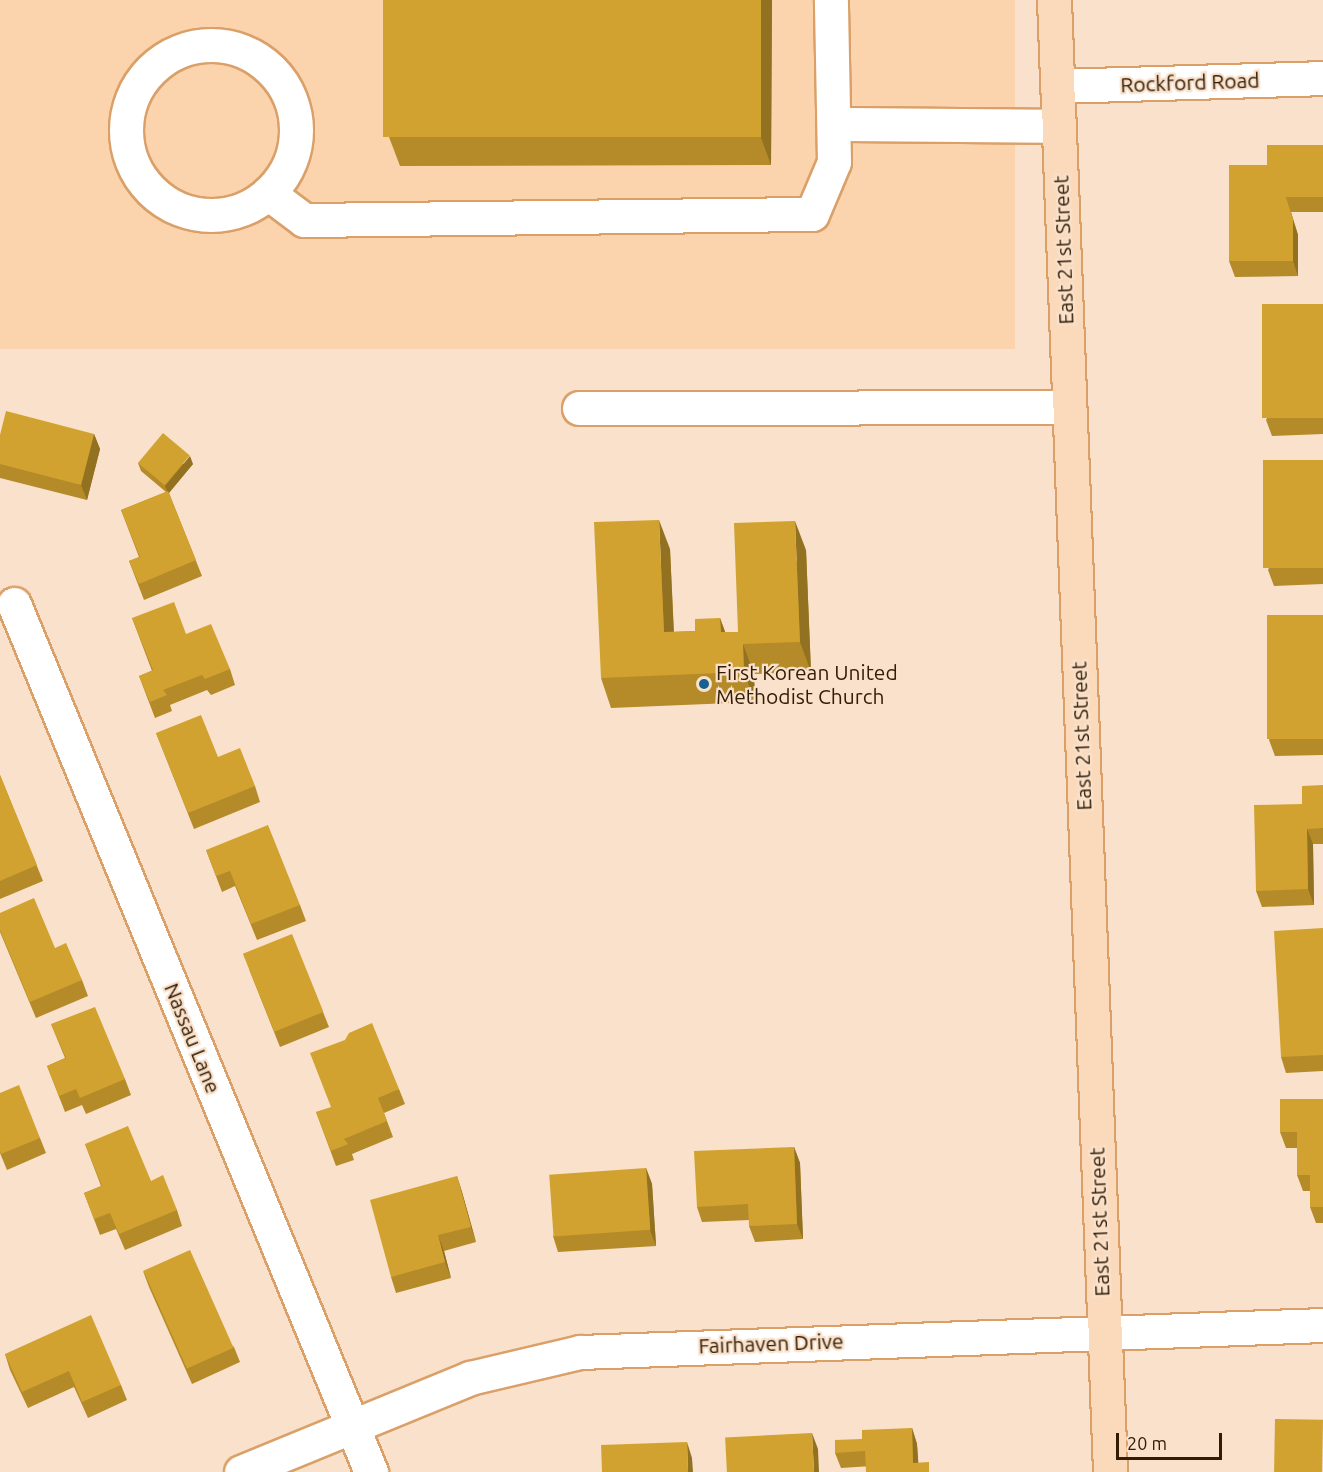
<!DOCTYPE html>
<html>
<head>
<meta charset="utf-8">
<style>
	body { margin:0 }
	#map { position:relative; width:1323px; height:1472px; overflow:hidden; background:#f9e1cb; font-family:Ubuntu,sans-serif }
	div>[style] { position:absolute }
	.built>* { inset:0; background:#fbd4ae; transform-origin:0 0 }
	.roads { filter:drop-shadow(2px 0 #daa068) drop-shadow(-2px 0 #daa068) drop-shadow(0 2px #daa068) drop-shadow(0 -2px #daa068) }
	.minor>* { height:33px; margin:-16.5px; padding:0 16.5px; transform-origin:16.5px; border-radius:16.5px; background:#fff }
	.minor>.ring { margin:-16.5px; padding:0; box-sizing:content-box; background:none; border:33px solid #fff; border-radius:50% }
	.major>* { height:33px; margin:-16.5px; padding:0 16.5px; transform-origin:16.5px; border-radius:16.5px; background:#fbdabc }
	.wall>* { inset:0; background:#b48b28 }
	.shaded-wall>* { inset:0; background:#927121 }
	.building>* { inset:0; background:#d1a22f; transform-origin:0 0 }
	.dots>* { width:16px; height:16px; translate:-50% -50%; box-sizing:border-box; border:3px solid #f9e1cb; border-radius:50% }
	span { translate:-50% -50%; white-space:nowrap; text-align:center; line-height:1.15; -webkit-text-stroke:4.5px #f9e1cb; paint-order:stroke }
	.street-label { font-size:21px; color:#321c04 }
	.poi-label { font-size:21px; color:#321c04 }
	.left { translate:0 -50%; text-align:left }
	.scale { position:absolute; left:1116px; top:1433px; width:106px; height:27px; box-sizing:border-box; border:3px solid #321c04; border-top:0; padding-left:8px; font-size:18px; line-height:21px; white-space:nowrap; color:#321c04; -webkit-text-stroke:4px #f9e1cb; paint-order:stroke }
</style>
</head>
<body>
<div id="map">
	<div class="built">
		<div style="left:0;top:0;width:1015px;height:349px"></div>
	</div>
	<div class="roads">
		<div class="minor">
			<div class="ring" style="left:126px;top:45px;width:137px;height:137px"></div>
			<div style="left:1057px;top:86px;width:266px;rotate:-1.7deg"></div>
			<div style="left:834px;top:124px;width:224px;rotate:0.5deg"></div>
			<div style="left:268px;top:193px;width:45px;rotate:36.9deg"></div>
			<div style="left:304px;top:220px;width:508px;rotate:-0.68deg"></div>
			<div style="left:812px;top:214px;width:56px;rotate:-67.1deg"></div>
			<div style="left:834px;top:162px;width:162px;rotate:-91.1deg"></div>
			<div style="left:579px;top:408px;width:490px;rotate:-0.1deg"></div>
			<div style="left:14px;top:604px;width:939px;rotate:67.64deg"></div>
			<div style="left:241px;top:1472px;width:248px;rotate:-22.3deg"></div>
			<div style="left:470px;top:1378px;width:113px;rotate:-13.3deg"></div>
			<div style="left:580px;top:1352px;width:743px;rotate:-2.08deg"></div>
		</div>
		<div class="major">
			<div style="left:1054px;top:0;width:1473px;rotate:87.82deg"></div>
		</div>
	</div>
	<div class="wall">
		<div style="clip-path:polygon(383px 0,772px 0,771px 165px,400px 166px,389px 137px)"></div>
		<div style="clip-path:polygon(1323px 145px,1323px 212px,1291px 212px,1298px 235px,1298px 276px,1235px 277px,1229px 261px)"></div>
		<div style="clip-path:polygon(1323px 304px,1323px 434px,1272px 436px,1266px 420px)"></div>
		<div style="clip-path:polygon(94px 434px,100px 449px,87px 500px,0 478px,0 435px)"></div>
		<div style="clip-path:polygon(1323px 460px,1323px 584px,1274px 586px,1268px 570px)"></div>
		<div style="clip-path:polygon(138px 463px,193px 464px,169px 493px,202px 576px,144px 600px,129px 561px,139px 557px,121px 510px,166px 492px,141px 471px)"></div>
		<div style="clip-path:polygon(670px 549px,674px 632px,695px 631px,720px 618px,725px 632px,738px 632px,806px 550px,811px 672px,754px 674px,755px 702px,611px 708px,601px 678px)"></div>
		<div style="clip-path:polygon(1323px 615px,1323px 755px,1275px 756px,1269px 740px)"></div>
		<div style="clip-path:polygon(132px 618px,186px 634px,230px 669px,235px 685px,211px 695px,207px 690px,170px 705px,172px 711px,155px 718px,139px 676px,152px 671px)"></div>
		<div style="clip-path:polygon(156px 733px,218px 757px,255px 786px,260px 802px,194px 829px)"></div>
		<div style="clip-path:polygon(0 775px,43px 881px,0 899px)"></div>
		<div style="clip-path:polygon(1323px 785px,1323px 844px,1313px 844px,1314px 905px,1262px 907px,1256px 891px,1302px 804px)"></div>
		<div style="clip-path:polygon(206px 850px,300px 905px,306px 921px,257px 940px,235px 886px,222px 892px)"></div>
		<div style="clip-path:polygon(0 913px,82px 980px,88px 996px,36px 1018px,0 932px)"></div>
		<div style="clip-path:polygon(1323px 928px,1323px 1071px,1286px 1073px,1281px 1057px)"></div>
		<div style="clip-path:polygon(249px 969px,323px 1012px,329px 1027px,280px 1047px)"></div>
		<div style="clip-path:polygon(51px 1024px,125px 1079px,131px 1095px,86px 1114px,82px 1105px,65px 1112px,47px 1066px,65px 1058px)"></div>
		<div style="clip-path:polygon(399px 1089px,405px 1104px,384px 1113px,393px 1137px,352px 1154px,354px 1160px,336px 1166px,316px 1112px)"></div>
		<div style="clip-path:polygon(0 1093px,40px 1138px,46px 1153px,7px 1170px,0 1153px)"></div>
		<div style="clip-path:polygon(1323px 1099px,1323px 1223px,1316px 1223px,1310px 1207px,1310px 1191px,1303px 1191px,1297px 1175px,1297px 1148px,1286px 1148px,1280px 1132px)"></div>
		<div style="clip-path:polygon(85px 1144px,151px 1181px,177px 1210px,182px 1226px,125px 1250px,116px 1229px,100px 1235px,84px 1193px,101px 1186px)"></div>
		<div style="clip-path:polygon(794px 1147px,800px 1163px,803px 1239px,755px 1242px,749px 1226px,749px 1220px,702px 1222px,697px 1207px)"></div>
		<div style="clip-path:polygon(646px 1168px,652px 1184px,656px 1246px,558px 1252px,553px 1236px)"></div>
		<div style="clip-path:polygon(457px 1176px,462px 1192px,476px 1242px,444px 1251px,451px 1278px,396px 1293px,391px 1277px)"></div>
		<div style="clip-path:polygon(143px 1271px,234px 1347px,240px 1362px,192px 1384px,149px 1287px)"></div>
		<div style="clip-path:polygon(5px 1354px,121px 1385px,127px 1400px,88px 1418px,74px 1387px,28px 1408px,10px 1370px)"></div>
		<div style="clip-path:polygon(912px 1428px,917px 1444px,918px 1463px,841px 1468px,835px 1453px,862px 1439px)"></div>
	</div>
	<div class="shaded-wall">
		<div style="clip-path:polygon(761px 0,772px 0,771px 165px,760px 135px)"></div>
		<div style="clip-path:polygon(1286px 197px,1298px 235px,1298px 276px,1293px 261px)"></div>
		<div style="clip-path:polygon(94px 434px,100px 449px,87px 500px,81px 485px)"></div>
		<div style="clip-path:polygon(190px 456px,193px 464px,168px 494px,165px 486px)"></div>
		<div style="clip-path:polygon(659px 520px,670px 549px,675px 662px,664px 632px)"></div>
		<div style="clip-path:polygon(795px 521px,806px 550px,811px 672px,800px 642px)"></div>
		<div style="clip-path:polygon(720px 618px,731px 648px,721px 632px)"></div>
		<div style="clip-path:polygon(743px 644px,754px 674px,755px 702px,744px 672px)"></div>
		<div style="clip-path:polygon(1307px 829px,1313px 844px,1314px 905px,1308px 889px)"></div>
		<div style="clip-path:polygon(794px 1147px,800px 1163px,803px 1239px,797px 1224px)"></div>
		<div style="clip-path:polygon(646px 1168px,652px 1184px,656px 1246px,650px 1230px)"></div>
		<div style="clip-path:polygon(457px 1176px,462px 1192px,476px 1242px,471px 1227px)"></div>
		<div style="clip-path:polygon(438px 1235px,444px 1251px,451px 1278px,445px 1262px)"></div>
		<div style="clip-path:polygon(912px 1428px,917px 1444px,919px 1472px,913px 1463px)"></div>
		<div style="clip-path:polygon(812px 1433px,818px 1449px,819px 1472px,814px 1472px)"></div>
		<div style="clip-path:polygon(687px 1442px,692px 1458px,693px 1472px,688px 1472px)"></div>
	</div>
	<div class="building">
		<div style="left:383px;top:0;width:378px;height:137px"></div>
		<div style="clip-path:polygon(1267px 145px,1323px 145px,1323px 197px,1286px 197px,1293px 219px,1293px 261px,1229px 261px,1229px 165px,1267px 165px)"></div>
		<div style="left:1323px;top:304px;width:114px;height:61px;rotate:90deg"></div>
		<div style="clip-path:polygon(6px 411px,94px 434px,81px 485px,0 464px,0 435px)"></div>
		<div style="left:163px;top:433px;width:35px;height:39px;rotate:40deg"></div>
		<div style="left:1323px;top:460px;width:108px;height:60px;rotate:90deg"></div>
		<div style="clip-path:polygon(168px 491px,196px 560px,139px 584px,129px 561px,140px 557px,121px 510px)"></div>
		<div style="clip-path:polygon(659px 520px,664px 632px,695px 631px,695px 619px,720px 618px,721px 632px,738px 632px,734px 523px,795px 521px,800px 642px,743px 644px,744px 672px,601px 678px,594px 522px)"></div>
		<div style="clip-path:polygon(174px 602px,186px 634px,211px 624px,230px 669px,205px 679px,202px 675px,163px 690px,167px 695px,150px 702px,139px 676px,153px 670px,132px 618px)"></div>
		<div style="left:1323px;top:615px;width:124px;height:56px;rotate:90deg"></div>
		<div style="clip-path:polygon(201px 715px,218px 757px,240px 748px,255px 786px,188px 813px,156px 733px)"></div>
		<div style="clip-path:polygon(0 775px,37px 865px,0 881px)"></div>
		<div style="clip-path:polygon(1323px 785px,1323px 828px,1307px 829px,1308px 889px,1256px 891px,1254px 805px,1302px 804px,1302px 786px)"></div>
		<div style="clip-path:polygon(268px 825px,300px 905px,251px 924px,230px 871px,216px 876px,206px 850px)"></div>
		<div style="clip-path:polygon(34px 898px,55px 948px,66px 943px,82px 980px,30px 1002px,0 930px,0 913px)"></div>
		<div style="clip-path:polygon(1323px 928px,1323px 1055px,1281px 1057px,1274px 931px)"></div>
		<div style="left:292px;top:934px;width:84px;height:53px;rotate:68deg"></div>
		<div style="clip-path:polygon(95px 1007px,125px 1079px,80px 1098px,76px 1089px,59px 1096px,47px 1066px,66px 1058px,51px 1024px)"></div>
		<div style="clip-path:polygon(372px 1023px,399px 1089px,378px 1098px,387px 1121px,344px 1139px,348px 1144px,331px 1151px,316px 1112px,331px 1107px,310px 1053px,345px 1040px,349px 1033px)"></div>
		<div style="clip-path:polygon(19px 1085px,40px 1138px,1px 1154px,0 1151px,0 1093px)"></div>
		<div style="clip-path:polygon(1280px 1099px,1323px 1099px,1323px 1207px,1310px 1207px,1310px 1175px,1297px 1175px,1297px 1132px,1280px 1132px)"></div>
		<div style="clip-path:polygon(128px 1126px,151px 1181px,163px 1175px,177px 1210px,119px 1234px,110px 1213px,94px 1219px,84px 1193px,102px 1186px,85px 1144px)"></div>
		<div style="clip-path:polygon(794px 1147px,797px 1224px,749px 1226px,748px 1204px,697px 1207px,694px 1151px)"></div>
		<div style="left:646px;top:1168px;width:62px;height:97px;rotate:86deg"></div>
		<div style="clip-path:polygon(457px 1176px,471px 1227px,438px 1235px,445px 1262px,391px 1277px,370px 1200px)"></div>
		<div style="left:190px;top:1250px;width:107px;height:51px;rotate:66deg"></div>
		<div style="clip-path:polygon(91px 1315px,121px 1385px,82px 1402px,69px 1371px,22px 1392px,5px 1354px)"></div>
		<div style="left:1275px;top:1419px;width:48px;height:53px;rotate:1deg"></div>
		<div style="clip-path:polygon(912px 1428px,913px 1463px,929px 1462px,929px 1472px,866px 1472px,865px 1451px,835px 1453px,835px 1440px,862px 1439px,862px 1430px)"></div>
		<div style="left:812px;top:1433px;width:39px;height:87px;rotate:87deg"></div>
		<div style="left:687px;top:1442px;width:30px;height:86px;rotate:88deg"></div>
	</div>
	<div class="dots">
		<div style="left:704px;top:684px;background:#166194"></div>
	</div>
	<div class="street-label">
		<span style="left:1190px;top:82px;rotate:-2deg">Rockford Road</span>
		<span style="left:1063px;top:250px;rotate:-92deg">East 21st Street</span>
		<span style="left:1081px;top:736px;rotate:-92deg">East 21st Street</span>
		<span style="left:193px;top:1038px;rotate:68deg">Nassau Lane</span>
		<span style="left:1099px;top:1222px;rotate:-92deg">East 21st Street</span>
		<span style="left:771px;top:1343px;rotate:-2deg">Fairhaven Drive</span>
	</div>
	<div class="poi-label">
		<span class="left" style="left:716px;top:684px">First Korean United<br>Methodist Church</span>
	</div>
	<div class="scale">20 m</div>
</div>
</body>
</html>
